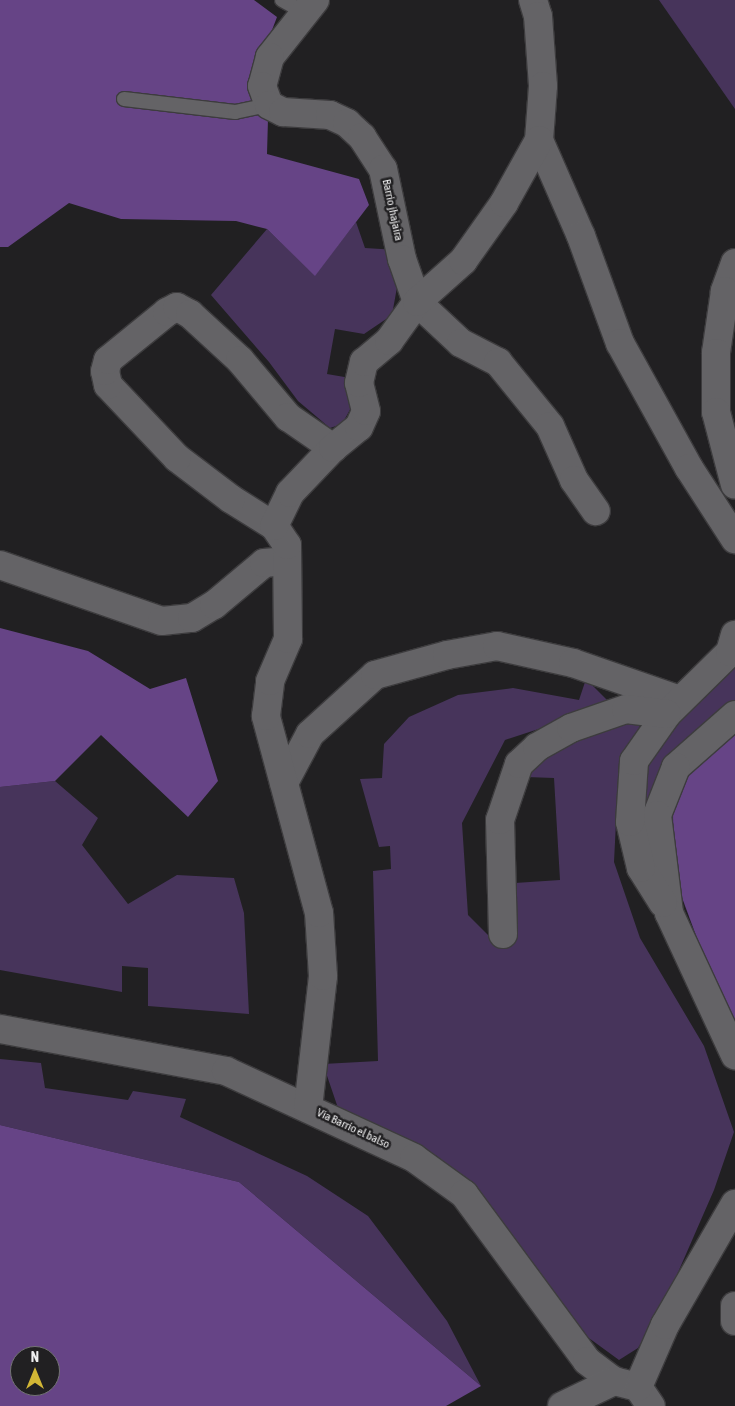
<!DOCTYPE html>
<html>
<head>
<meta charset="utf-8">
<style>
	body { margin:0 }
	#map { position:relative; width:735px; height:1406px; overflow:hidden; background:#212022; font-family:"Asap Condensed",sans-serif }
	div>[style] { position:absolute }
	.green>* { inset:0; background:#47345b }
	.forest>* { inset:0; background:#664486 }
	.roads { filter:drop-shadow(1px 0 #3d3c3e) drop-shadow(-1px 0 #3d3c3e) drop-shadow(0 1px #3d3c3e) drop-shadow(0 -1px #3d3c3e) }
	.service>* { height:14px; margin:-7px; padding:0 7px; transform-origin:7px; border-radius:7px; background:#646366 }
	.minor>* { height:28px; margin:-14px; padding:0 14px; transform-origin:14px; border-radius:14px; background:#646366 }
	span { translate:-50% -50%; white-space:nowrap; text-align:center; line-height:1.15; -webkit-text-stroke:5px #212022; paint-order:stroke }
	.street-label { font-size:12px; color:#efeff0 }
	.north { position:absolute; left:10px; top:1346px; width:50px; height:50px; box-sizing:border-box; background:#212022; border:1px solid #737374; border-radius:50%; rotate:0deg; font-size:14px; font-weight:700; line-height:20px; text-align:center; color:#efeff0 }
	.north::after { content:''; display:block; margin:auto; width:18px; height:22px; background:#d2b635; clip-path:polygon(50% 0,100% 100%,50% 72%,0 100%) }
</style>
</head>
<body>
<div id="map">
	<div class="green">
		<div style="clip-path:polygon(659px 0,735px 0,735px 109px)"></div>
		<div style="clip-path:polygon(356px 222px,365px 248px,397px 250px,401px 265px,392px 315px,364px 334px,335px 329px,327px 374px,356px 379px,357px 397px,342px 424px,330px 428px,298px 401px,269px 362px,211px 295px,267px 229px,315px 275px)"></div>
		<div style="clip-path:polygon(735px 660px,735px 705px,678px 756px,654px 893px,639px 798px,643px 769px,666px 725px)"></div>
		<div style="clip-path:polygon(586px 679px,612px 705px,505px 740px,462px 823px,468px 915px,502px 949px,514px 942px,515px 883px,560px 880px,554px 778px,526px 777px,542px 754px,611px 721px,641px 724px,619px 762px,614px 862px,640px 938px,704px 1046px,734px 1132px,714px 1190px,669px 1293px,638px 1348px,619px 1360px,582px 1333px,437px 1156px,338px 1108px,323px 1064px,378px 1061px,373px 871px,391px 869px,390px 846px,379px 847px,360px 779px,382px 778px,384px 744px,409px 717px,458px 695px,513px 688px,579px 700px)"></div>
		<div style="clip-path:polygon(55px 781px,98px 818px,82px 845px,128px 904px,177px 875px,234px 878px,244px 913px,249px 1014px,148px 1006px,148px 968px,122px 966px,122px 992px,0 970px,0 787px)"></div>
		<div style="clip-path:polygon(0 1059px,41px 1063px,45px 1088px,128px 1100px,133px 1091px,186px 1099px,180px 1117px,307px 1176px,368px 1216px,447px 1321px,481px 1386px,239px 1182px,0 1125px)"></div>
	</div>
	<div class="forest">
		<div style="clip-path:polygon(0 0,254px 0,277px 17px,253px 80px,268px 119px,267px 154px,359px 179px,369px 205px,315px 276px,267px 229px,236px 221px,121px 219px,69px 203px,8px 247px,0 247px)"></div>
		<div style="clip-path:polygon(0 628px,88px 651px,150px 689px,186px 678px,218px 781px,188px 817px,101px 735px,55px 781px,0 787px)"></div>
		<div style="clip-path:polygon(735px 728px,735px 1041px,674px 876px,673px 814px,687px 765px)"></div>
		<div style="clip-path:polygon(evenodd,0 1125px,239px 1182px,481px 1386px,446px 1406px,0 1406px,0 1125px,20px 1356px,50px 1356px,50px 1386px,20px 1386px,20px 1356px)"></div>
	</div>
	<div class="roads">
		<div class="service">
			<div style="left:282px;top:0;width:25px;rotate:29deg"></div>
			<div style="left:124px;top:99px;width:112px;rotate:6.7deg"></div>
			<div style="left:235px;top:112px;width:35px;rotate:-12deg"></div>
		</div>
		<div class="minor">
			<div style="left:315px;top:0;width:73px;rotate:128.3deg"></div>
			<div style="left:270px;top:57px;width:30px;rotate:105deg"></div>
			<div style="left:262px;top:86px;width:20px;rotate:70deg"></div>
			<div style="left:269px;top:105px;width:16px;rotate:27deg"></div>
			<div style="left:283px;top:112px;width:47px;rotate:3.7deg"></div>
			<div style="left:330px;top:115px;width:19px;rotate:25deg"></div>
			<div style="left:347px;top:123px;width:21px;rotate:43deg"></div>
			<div style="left:362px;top:137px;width:38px;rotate:57deg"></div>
			<div style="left:383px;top:169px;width:92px;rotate:78.1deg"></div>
			<div style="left:402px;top:259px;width:46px;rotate:70.8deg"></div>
			<div style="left:417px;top:302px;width:60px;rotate:43deg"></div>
			<div style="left:461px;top:343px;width:42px;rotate:27.2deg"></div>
			<div style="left:498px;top:362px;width:82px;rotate:50.9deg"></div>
			<div style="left:550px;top:426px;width:59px;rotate:66deg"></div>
			<div style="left:574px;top:480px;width:38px;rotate:55deg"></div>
			<div style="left:533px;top:0;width:17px;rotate:73deg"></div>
			<div style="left:538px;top:16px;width:70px;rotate:85.9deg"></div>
			<div style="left:543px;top:86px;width:54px;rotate:94.2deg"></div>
			<div style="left:539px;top:140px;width:105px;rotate:66.4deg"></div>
			<div style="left:581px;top:236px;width:114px;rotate:70deg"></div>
			<div style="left:620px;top:343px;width:143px;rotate:61.1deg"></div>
			<div style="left:689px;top:468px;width:85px;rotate:57.1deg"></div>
			<div style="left:735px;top:263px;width:30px;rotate:110deg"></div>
			<div style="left:725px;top:291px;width:63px;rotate:98.3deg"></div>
			<div style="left:716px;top:353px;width:59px;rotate:90deg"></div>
			<div style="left:716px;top:412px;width:75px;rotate:75.4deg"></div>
			<div style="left:274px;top:526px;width:51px;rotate:-147.9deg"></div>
			<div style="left:231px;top:499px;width:68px;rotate:-142.8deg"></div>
			<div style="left:177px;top:458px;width:100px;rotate:-133.4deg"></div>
			<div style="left:108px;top:385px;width:14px;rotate:-102deg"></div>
			<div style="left:105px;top:371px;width:11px;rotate:-75deg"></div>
			<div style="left:108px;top:360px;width:76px;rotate:-39.1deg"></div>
			<div style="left:167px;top:312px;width:11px;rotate:-27deg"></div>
			<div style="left:177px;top:307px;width:15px;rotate:28deg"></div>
			<div style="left:190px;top:314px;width:68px;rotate:42.6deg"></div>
			<div style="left:240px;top:360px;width:75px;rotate:49.9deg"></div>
			<div style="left:288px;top:417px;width:55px;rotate:34.6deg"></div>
			<div style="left:0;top:565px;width:171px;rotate:19.1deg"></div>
			<div style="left:162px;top:621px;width:30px;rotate:-6deg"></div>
			<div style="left:192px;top:618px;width:26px;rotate:-31deg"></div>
			<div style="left:214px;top:605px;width:65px;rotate:-40deg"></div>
			<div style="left:264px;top:563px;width:23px;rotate:-5deg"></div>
			<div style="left:735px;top:715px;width:79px;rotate:138.6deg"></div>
			<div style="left:676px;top:767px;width:52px;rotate:111.6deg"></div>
			<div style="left:657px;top:815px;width:99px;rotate:83deg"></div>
			<div style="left:669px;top:913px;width:157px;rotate:65.1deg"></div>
			<div style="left:284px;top:783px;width:55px;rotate:-62deg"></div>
			<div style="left:310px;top:734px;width:88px;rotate:-42.2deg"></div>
			<div style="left:375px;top:675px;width:75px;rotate:-15.5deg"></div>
			<div style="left:447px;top:655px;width:51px;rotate:-10.2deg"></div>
			<div style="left:497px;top:646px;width:78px;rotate:12.6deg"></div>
			<div style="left:573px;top:663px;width:113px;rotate:19.1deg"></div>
			<div style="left:663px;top:903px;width:41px;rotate:-122.2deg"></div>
			<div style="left:641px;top:868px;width:47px;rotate:-103.4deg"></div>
			<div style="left:630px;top:822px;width:61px;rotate:-86.2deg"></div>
			<div style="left:634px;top:761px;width:57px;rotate:-54.9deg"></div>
			<div style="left:667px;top:714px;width:88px;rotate:-44.5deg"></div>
			<div style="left:730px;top:652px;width:18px;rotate:-74deg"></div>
			<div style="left:503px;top:934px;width:114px;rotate:-91.5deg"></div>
			<div style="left:500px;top:820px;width:59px;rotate:-71.3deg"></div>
			<div style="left:519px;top:764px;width:25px;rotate:-43deg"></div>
			<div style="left:537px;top:747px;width:39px;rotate:-29deg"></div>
			<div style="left:571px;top:728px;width:58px;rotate:-19.1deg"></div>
			<div style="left:626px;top:709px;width:41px;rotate:7deg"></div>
			<div style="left:0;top:1029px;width:230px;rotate:10.5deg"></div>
			<div style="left:226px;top:1071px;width:207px;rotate:24.8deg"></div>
			<div style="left:414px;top:1158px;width:62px;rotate:35.8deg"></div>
			<div style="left:464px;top:1194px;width:207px;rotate:53.6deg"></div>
			<div style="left:587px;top:1361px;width:34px;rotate:37deg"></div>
			<div style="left:614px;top:1381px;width:25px;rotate:14deg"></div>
			<div style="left:638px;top:1387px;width:23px;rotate:56deg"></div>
			<div style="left:308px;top:1108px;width:133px;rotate:-83.5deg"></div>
			<div style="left:323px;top:976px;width:63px;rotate:-93.6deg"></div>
			<div style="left:319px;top:913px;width:204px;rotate:-105.1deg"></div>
			<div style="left:266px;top:716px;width:35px;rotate:-83deg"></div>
			<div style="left:270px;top:681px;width:46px;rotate:-66.8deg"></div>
			<div style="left:288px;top:639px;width:94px;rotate:-90.6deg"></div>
			<div style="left:287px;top:545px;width:23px;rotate:-124deg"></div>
			<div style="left:274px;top:526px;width:37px;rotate:-64deg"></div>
			<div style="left:290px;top:493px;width:62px;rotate:-46.3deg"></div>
			<div style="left:333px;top:448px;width:33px;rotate:-39deg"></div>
			<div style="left:359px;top:427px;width:17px;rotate:-66deg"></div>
			<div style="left:366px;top:411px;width:29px;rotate:-104deg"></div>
			<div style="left:359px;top:383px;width:22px;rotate:-77deg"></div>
			<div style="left:364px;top:362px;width:33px;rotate:-40deg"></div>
			<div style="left:389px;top:341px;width:48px;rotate:-54.3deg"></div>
			<div style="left:417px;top:302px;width:62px;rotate:-41.7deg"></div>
			<div style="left:463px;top:261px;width:71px;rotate:-54.7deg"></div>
			<div style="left:504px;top:203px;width:72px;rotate:-60.9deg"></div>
			<div style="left:735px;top:1306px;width:15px;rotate:90deg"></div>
			<div style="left:638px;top:1387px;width:68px;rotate:-66.5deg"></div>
			<div style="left:665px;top:1325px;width:140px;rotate:-60deg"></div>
			<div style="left:562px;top:1406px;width:58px;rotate:-25.7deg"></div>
		</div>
	</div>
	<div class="street-label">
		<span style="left:392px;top:210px;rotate:78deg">Barrio jhajaira</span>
		<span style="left:353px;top:1129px;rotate:25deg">Via Barrio el balso</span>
	</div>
	<div class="north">N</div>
</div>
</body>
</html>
